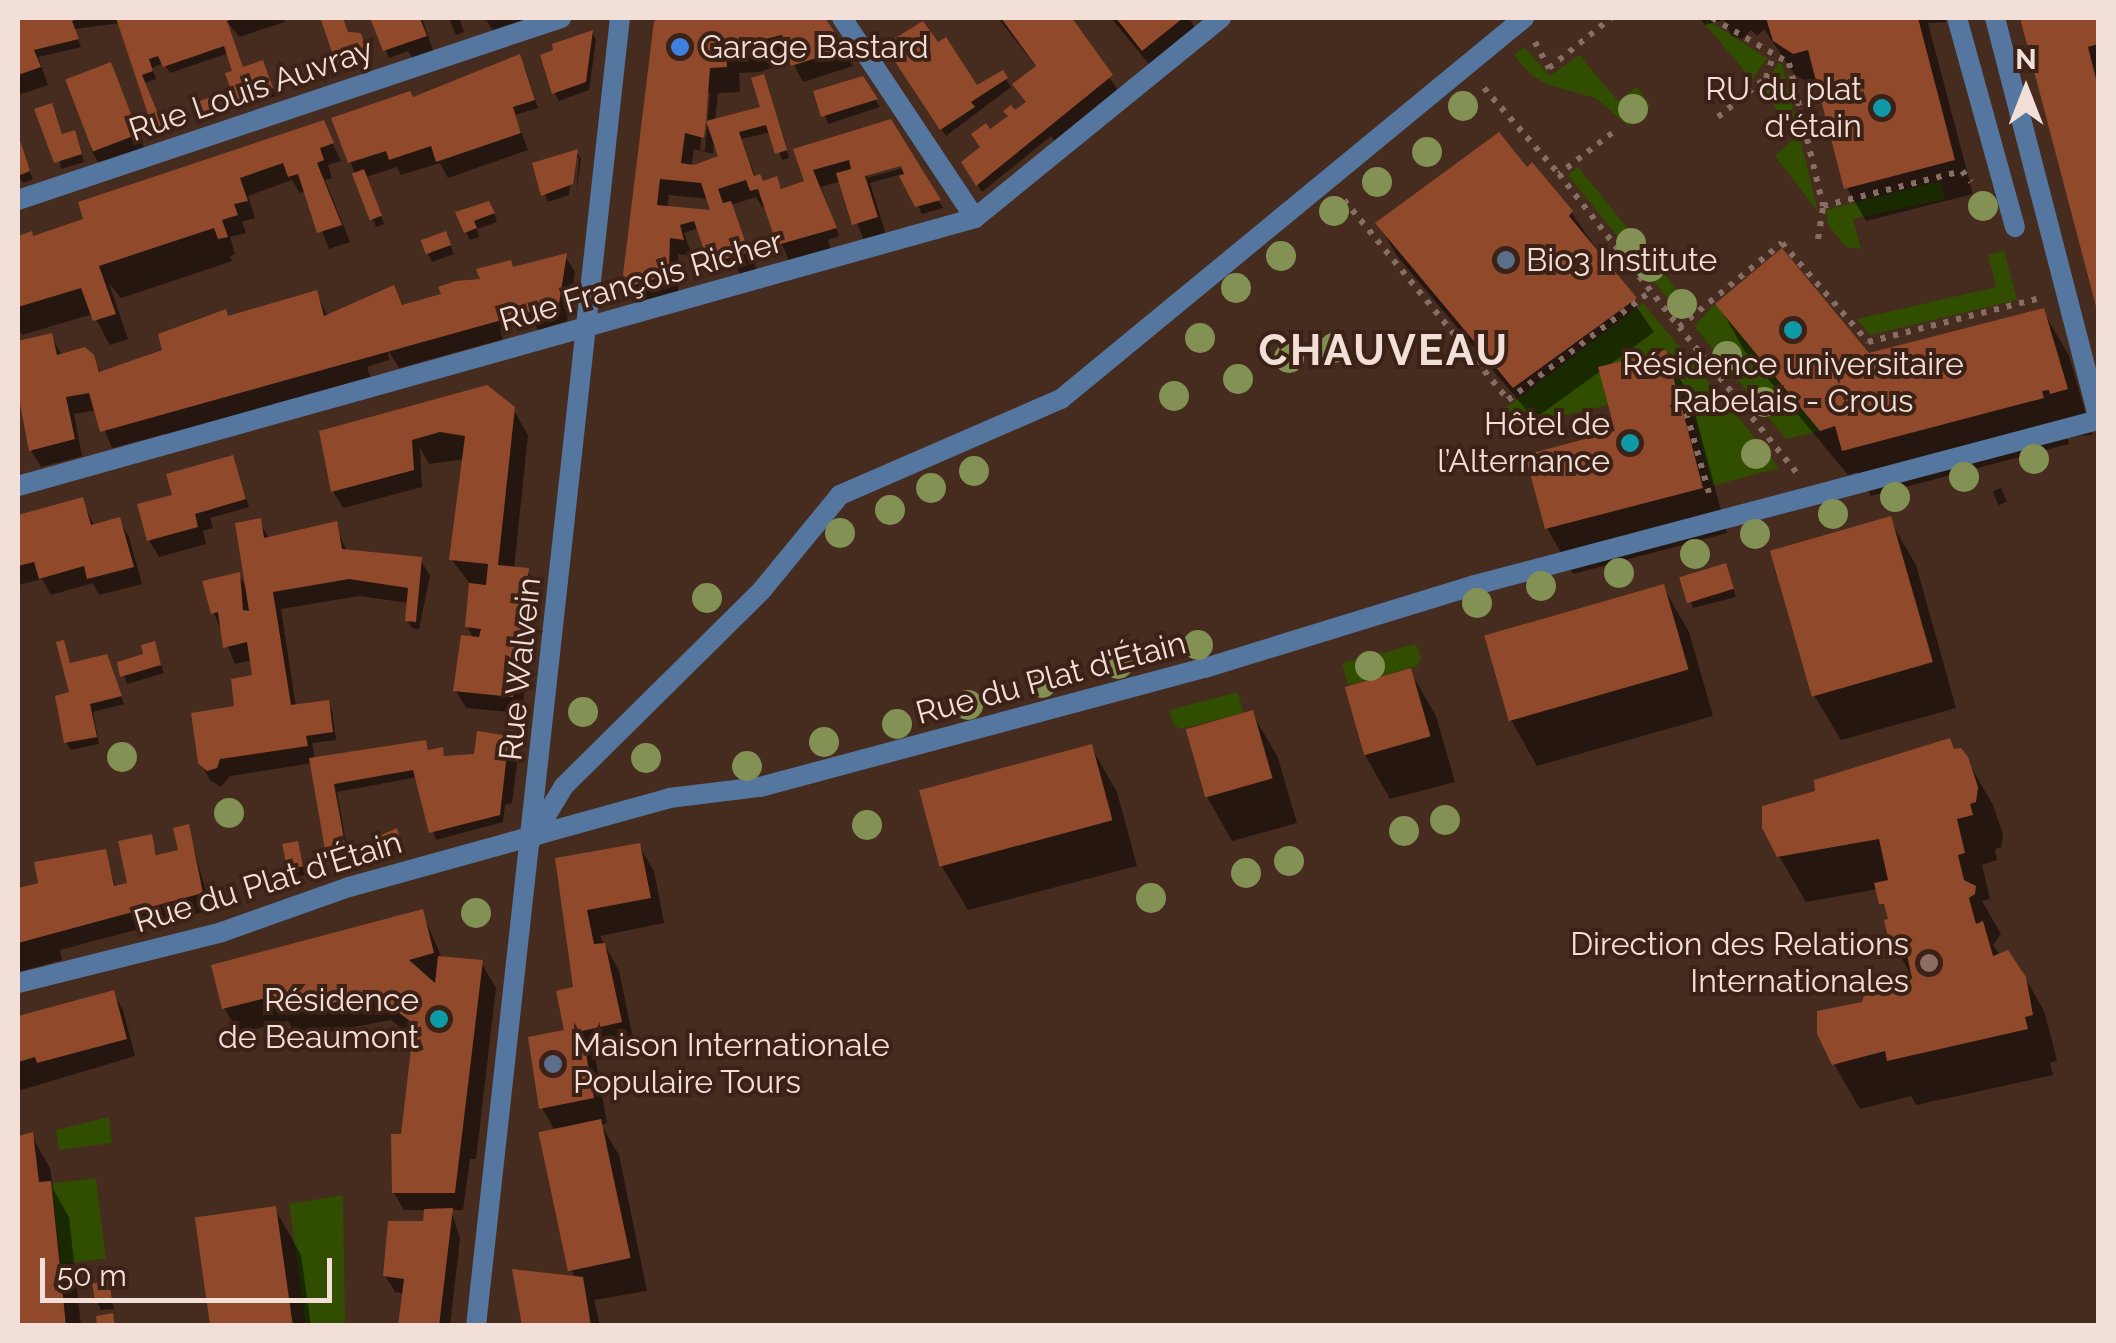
<!DOCTYPE html>
<html>
<head>
<meta charset="utf-8">
<style>
	body { margin:0 }
	#map { position:relative; width:2116px; height:1343px; overflow:hidden; background:#462b1f; font-family:Raleway,sans-serif }
	div>[style] { position:absolute }
	.green>* { inset:0; background:#304d00; transform-origin:0 0 }
	.shadow>* { inset:0; background:#0007; transform-origin:0 0 }
	.building>* { inset:0; background:#90492a; transform-origin:0 0 }
	.path>* { height:6px; margin-top:-3px; transform-origin:0; background:repeating-linear-gradient(90deg,#866e64 0 5px,transparent 0 13px) }
	.service>* { height:20px; margin:-10px; padding:0 10px; transform-origin:10px; border-radius:10px; background:#54769f }
	.minor>* { height:20px; margin:-10px; padding:0 10px; transform-origin:10px; border-radius:10px; background:#54769f }
	.trees>* { width:30px; height:30px; margin:-15px; border-radius:50%; background:#839155 }
	.dots>* { width:28px; height:28px; translate:-50% -50%; box-sizing:border-box; border:5px solid #3b2116; border-radius:50% }
	span { translate:-50% -50%; white-space:nowrap; text-align:center; line-height:1.15; -webkit-text-stroke:8px #3b2116; paint-order:stroke }
	.poi-label { font-size:32px; color:#f2dfd8 }
	.left { translate:0 -50%; text-align:left }
	.right { translate:-100% -50%; text-align:right }
	.street-label { font-size:32px; color:#f2dfd8 }
	.district-label { font-size:42px; color:#f2dfd8; font-weight:700; letter-spacing:2.5px }
	.frame { position:absolute; inset:0; border:20px solid #f2dfd8; pointer-events:none }
	.north { position:absolute; left:1976px; top:40px; width:100px; height:100px; -webkit-text-stroke:8px #3b2116; paint-order:stroke; rotate:0deg; font-size:28px; font-weight:700; line-height:40px; text-align:center; color:#f2dfd8 }
	.north::after { content:''; display:block; margin:auto; width:35px; height:45px; background:#f2dfd8; clip-path:polygon(50% 0,100% 100%,50% 72%,0 100%) }
	.scale { position:absolute; left:40px; top:1258px; width:292px; height:45px; box-sizing:border-box; border:5px solid #f2dfd8; border-top:0; padding-left:12px; font-size:30px; line-height:35px; white-space:nowrap; color:#f2dfd8; -webkit-text-stroke:8px #3b2116; paint-order:stroke }
</style>
</head>
<body>
<div id="map">
	<div class="green">
		<div style="clip-path:polygon(1706px 19px,1767px 58px,1752px 80px,1705px 24px)"></div>
		<div style="clip-path:polygon(1524px 47px,1550px 76px,1579px 55px,1618px 101px,1637px 87px,1651px 106px,1628px 126px,1596px 98px,1548px 85px,1530px 74px,1514px 55px)"></div>
		<div style="clip-path:polygon(1778px 63px,1782px 64px,1818px 212px,1775px 156px,1798px 135px,1761px 91px)"></div>
		<div style="left:1578px;top:167px;width:180px;height:13px;rotate:51deg"></div>
		<div style="clip-path:polygon(1940px 181px,1945px 199px,1853px 219px,1861px 249px,1846px 247px,1828px 225px,1826px 210px)"></div>
		<div style="clip-path:polygon(2004px 251px,2017px 300px,1870px 335px,1857px 319px,1996px 287px,1988px 255px)"></div>
		<div style="clip-path:polygon(1643px 303px,1716px 391px,1680px 402px,1666px 350px,1599px 367px,1608px 405px,1507px 428px,1503px 410px)"></div>
		<div style="clip-path:polygon(1715px 304px,1820px 431px,1786px 439px,1694px 326px)"></div>
		<div style="clip-path:polygon(1727px 403px,1779px 468px,1712px 486px,1693px 413px)"></div>
		<div style="clip-path:polygon(1416px 644px,1421px 659px,1417px 666px,1348px 685px,1342px 663px)"></div>
		<div style="clip-path:polygon(1238px 692px,1243px 713px,1180px 729px,1173px 724px,1169px 710px)"></div>
		<div style="clip-path:polygon(109px 1117px,112px 1143px,59px 1150px,56px 1130px)"></div>
		<div style="left:96px;top:1178px;width:81px;height:45px;rotate:83deg"></div>
		<div style="clip-path:polygon(343px 1195px,345px 1325px,306px 1325px,289px 1204px)"></div>
	</div>
	<div class="shadow">
		<div style="clip-path:polygon(18px 18px,284px 18px,285px 22px,239px 37px,226px 20px,244px 70px,267px 71px,275px 96px,241px 108px,229px 53px,170px 73px,164px 63px,152px 68px,156px 79px,145px 83px,165px 134px,159px 136px,121px 23px,74px 29px,81px 47px,38px 57px,48px 85px,18px 95px)"></div>
		<div style="clip-path:polygon(342px 18px,348px 34px,359px 35px,371px 64px,344px 73px,324px 21px)"></div>
		<div style="clip-path:polygon(373px 18px,422px 18px,434px 53px,414px 60px,408px 51px,389px 58px)"></div>
		<div style="clip-path:polygon(449px 18px,459px 18px,464px 32px,456px 35px)"></div>
		<div style="clip-path:polygon(485px 18px,539px 18px,494px 33px)"></div>
		<div style="clip-path:polygon(evenodd,671px 18px,822px 18px,853px 66px,803px 82px,792px 61px,759px 72px,739px 73px,740px 92px,718px 93px,715px 121px,763px 109px,763px 77px,789px 158px,782px 160px,771px 132px,741px 139px,756px 178px,763px 184px,776px 179px,783px 191px,808px 182px,796px 150px,890px 122px,943px 208px,922px 214px,902px 174px,870px 183px,886px 235px,864px 241px,841px 181px,821px 187px,839px 236px,828px 240px,831px 250px,789px 261px,766px 206px,762px 207px,756px 197px,731px 205px,757px 270px,740px 274px,735px 265px,716px 270px,699px 228px,684px 233px,692px 256px,678px 254px,678px 292px,645px 301px,625px 274px,656px 22px,671px 18px,705px 93px,710px 93px,705px 151px,700px 150px,705px 93px,671px 18px,714px 137px,721px 158px,691px 169px,694px 149px,713px 154px,714px 137px,671px 18px,913px 160px,914px 165px,867px 178px,867px 173px,913px 160px,671px 18px,669px 195px,709px 199px,714px 212px,667px 209px,669px 195px)"></div>
		<div style="clip-path:polygon(998px 18px,1068px 18px,1120px 93px,1057px 145px,1051px 136px,982px 192px,964px 163px,983px 148px,990px 133px,1027px 104px,1037px 68px)"></div>
		<div style="clip-path:polygon(1111px 18px,1189px 18px,1202px 40px,1158px 75px)"></div>
		<div style="clip-path:polygon(1700px 18px,1946px 18px,1946px 22px,1928px 23px,1973px 194px,1866px 221px,1847px 188px,1819px 85px,1814px 86px,1795px 75px,1764px 29px,1757px 36px,1751px 30px,1742px 39px,1732px 36px,1723px 20px,1705px 25px)"></div>
		<div style="clip-path:polygon(2022px 18px,2098px 18px,2098px 309px)"></div>
		<div style="clip-path:polygon(592px 33px,596px 40px,589px 90px,559px 101px,555px 93px)"></div>
		<div style="clip-path:polygon(938px 46px,977px 89px,1002px 73px,1011px 87px,946px 136px,912px 86px)"></div>
		<div style="clip-path:polygon(110px 65px,146px 152px,101px 167px,91px 150px)"></div>
		<div style="clip-path:polygon(524px 65px,538px 108px,515px 115px,528px 150px,448px 178px,440px 163px,401px 175px,397px 167px,366px 177px,384px 224px,376px 227px,334px 120px)"></div>
		<div style="clip-path:polygon(862px 79px,880px 107px,828px 124px,816px 93px)"></div>
		<div style="clip-path:polygon(51px 106px,63px 137px,78px 141px,84px 162px,61px 169px)"></div>
		<div style="clip-path:polygon(218px 107px,220px 115px,208px 119px,204px 111px)"></div>
		<div style="clip-path:polygon(323px 123px,341px 161px,328px 165px,332px 178px,325px 180px,350px 242px,329px 249px,306px 191px,300px 193px,292px 180px,248px 196px,255px 218px,242px 222px,246px 233px,230px 237px,235px 254px,230px 256px,232px 261px,121px 298px,109px 283px,128px 339px,110px 345px,93px 314px,22px 335px,18px 327px,18px 240px,82px 222px)"></div>
		<div style="clip-path:polygon(18px 146px,33px 179px,23px 183px,18px 174px)"></div>
		<div style="clip-path:polygon(576px 152px,581px 159px,576px 192px,579px 158px,574px 158px,569px 195px,548px 202px,535px 165px)"></div>
		<div style="clip-path:polygon(1527px 170px,1571px 212px,1654px 332px,1605px 368px,1665px 353px,1691px 398px,1727px 533px,1573px 574px,1547px 528px,1618px 432px,1602px 370px,1534px 419px,1397px 256px,1378px 223px)"></div>
		<div style="clip-path:polygon(493px 211px,497px 222px,477px 229px,479px 237px,470px 240px,458px 214px)"></div>
		<div style="clip-path:polygon(449px 242px,454px 254px,432px 262px,428px 254px)"></div>
		<div style="clip-path:polygon(565px 256px,575px 272px,567px 321px,538px 330px,533px 320px,500px 329px,503px 339px,399px 368px,388px 350px,389px 360px,367px 367px,376px 394px,173px 450px,164px 434px,112px 448px,96px 410px,74px 414px,82px 456px,41px 467px,31px 450px,18px 381px,18px 343px,51px 336px,62px 356px,92px 357px,102px 374px,140px 376px,134px 360px,199px 336px,195px 320px,225px 312px,228px 318px,316px 293px,328px 317px,393px 288px,404px 307px)"></div>
		<div style="clip-path:polygon(1718px 304px,1868px 356px,2043px 311px,2069px 356px,2092px 435px,2067px 436px,2069px 444px,1871px 496px,1857px 472px,1848px 475px,1744px 350px)"></div>
		<div style="clip-path:polygon(513px 409px,528px 435px,514px 569px,527px 571px,532px 578px,530px 649px,521px 648px,528px 661px,522px 713px,466px 708px,456px 691px,474px 639px,467px 626px,471px 585px,451px 559px,465px 459px,429px 464px,420px 448px,422px 487px,343px 508px,333px 491px,322px 433px)"></div>
		<div style="clip-path:polygon(236px 466px,249px 507px,210px 518px,213px 528px,203px 531px,206px 544px,159px 557px,149px 540px,175px 497px)"></div>
		<div style="left:2001px;top:488px;width:15px;height:9px;rotate:67deg"></div>
		<div style="clip-path:polygon(82px 500px,95px 527px,119px 520px,129px 537px,142px 584px,99px 595px,93px 583px,51px 595px,42px 579px,18px 585px,18px 518px)"></div>
		<div style="clip-path:polygon(1889px 519px,1916px 565px,1956px 708px,1841px 740px,1814px 695px)"></div>
		<div style="clip-path:polygon(259px 521px,270px 540px,335px 524px,347px 552px,420px 559px,430px 576px,419px 629px,412px 628px,407px 620px,409px 603px,359px 596px,281px 609px,296px 707px,327px 703px,332px 711px,336px 740px,312px 743px,315px 760px,425px 743px,430px 752px,441px 750px,446px 758px,477px 756px,508px 738px,518px 755px,512px 803px,505px 805px,503px 822px,436px 840px,418px 777px,337px 792px,350px 863px,334px 867px,313px 763px,230px 776px,221px 787px,210px 780px,200px 762px,255px 677px,252px 660px,235px 664px,214px 613px,238px 574px,249px 592px)"></div>
		<div style="clip-path:polygon(1729px 574px,1736px 597px,1693px 608px,1682px 578px)"></div>
		<div style="clip-path:polygon(1663px 587px,1689px 632px,1713px 716px,1537px 766px,1511px 720px)"></div>
		<div style="clip-path:polygon(62px 643px,71px 666px,110px 665px,124px 704px,93px 712px,99px 744px,71px 750px,66px 742px,72px 694px)"></div>
		<div style="clip-path:polygon(154px 644px,164px 673px,127px 684px,120px 664px,146px 656px)"></div>
		<div style="clip-path:polygon(1410px 671px,1436px 716px,1455px 782px,1390px 799px,1364px 753px)"></div>
		<div style="clip-path:polygon(1252px 713px,1278px 758px,1297px 823px,1232px 841px,1206px 795px)"></div>
		<div style="clip-path:polygon(1091px 747px,1117px 792px,1137px 866px,968px 910px,941px 865px)"></div>
		<div style="clip-path:polygon(1955px 751px,1966px 758px,1993px 805px,2003px 834px,2001px 847px,1995px 849px,1997px 860px,1982px 865px,1990px 899px,1982px 901px,2001px 934px,1993px 945px,2000px 956px,2018px 965px,2044px 1011px,2057px 1060px,2050px 1063px,2053px 1075px,1916px 1105px,1911px 1096px,1860px 1109px,1834px 1064px,1864px 1004px,1914px 980px,1891px 940px,1892px 921px,1878px 889px,1806px 902px,1779px 856px)"></div>
		<div style="clip-path:polygon(188px 827px,211px 910px,60px 950px,62px 960px,18px 972px,18px 891px,105px 852px,116px 888px,130px 885px,151px 837px,158px 857px,181px 852px)"></div>
		<div style="clip-path:polygon(400px 838px,403px 848px,386px 853px,380px 839px)"></div>
		<div style="clip-path:polygon(297px 844px,305px 875px,293px 878px,289px 870px)"></div>
		<div style="clip-path:polygon(639px 846px,654px 871px,664px 923px,600px 936px,619px 971px,635px 1048px,595px 1056px,607px 1123px,601px 1125px,619px 1155px,647px 1291px,594px 1300px,600px 1326px,524px 1326px,576px 1278px,570px 1268px,555px 1131px,542px 1108px,576px 989px,558px 860px)"></div>
		<div style="clip-path:polygon(422px 912px,442px 958px,481px 962px,496px 988px,476px 1159px,470px 1159px,463px 1210px,451px 1210px,460px 1239px,450px 1326px,401px 1326px,405px 1294px,395px 1292px,385px 1275px,426px 1223px,426px 1210px,404px 1210px,394px 1193px,415px 1038px,391px 1020px,297px 1038px,288px 1021px,239px 1033px,224px 1008px)"></div>
		<div style="clip-path:polygon(113px 993px,123px 1010px,135px 1056px,18px 1091px,18px 1018px)"></div>
		<div style="clip-path:polygon(31px 1135px,50px 1168px,53px 1189px,69px 1217px,81px 1326px,18px 1326px,18px 1139px)"></div>
		<div style="clip-path:polygon(275px 1209px,301px 1255px,311px 1326px,214px 1326px)"></div>
		<div style="clip-path:polygon(108px 1284px,114px 1309px,101px 1310px,97px 1302px)"></div>
	</div>
	<div class="building">
		<div style="clip-path:polygon(18px 18px,81px 18px,72px 21px,79px 39px,34px 50px,41px 67px,18px 75px)"></div>
		<div style="clip-path:polygon(116px 18px,236px 18px,227px 21px,243px 67px,263px 60px,273px 88px,235px 101px,225px 73px,232px 71px,224px 46px,163px 67px,158px 56px,149px 59px,153px 71px,142px 75px,163px 126px,153px 129px)"></div>
		<div style="clip-path:polygon(343px 18px,348px 32px,361px 33px,368px 56px,337px 67px,321px 20px)"></div>
		<div style="clip-path:polygon(370px 18px,420px 18px,427px 36px,383px 51px)"></div>
		<div style="clip-path:polygon(evenodd,663px 18px,825px 18px,846px 49px,791px 66px,782px 35px,726px 48px,727px 67px,710px 68px,706px 121px,760px 107px,751px 78px,764px 74px,787px 150px,775px 154px,766px 125px,739px 132px,754px 176px,760px 174px,763px 181px,777px 176px,781px 189px,804px 181px,793px 149px,891px 119px,941px 200px,915px 207px,899px 176px,904px 174px,901px 166px,865px 176px,878px 217px,852px 225px,836px 173px,851px 169px,849px 160px,813px 170px,837px 228px,777px 245px,758px 189px,750px 191px,746px 180px,718px 189px,723px 203px,731px 201px,749px 252px,709px 264px,694px 221px,680px 225px,684px 240px,670px 238px,669px 275px,634px 285px,623px 275px,654px 21px,663px 18px,706px 121px,718px 156px,694px 165px,681px 163px,685px 133px,704px 138px,706px 121px,663px 18px,660px 179px,701px 183px,710px 210px,657px 205px,660px 179px)"></div>
		<div style="clip-path:polygon(1001px 18px,1072px 18px,1113px 75px,976px 186px,961px 162px,980px 147px,971px 134px,986px 123px,990px 129px,1008px 116px,1003px 111px,1011px 105px,1015px 110px,1026px 102px,1012px 84px,1036px 66px)"></div>
		<div style="clip-path:polygon(1116px 18px,1183px 18px,1142px 51px)"></div>
		<div style="clip-path:polygon(1766px 18px,1918px 18px,1955px 160px,1844px 189px,1808px 50px,1793px 54px,1773px 41px)"></div>
		<div style="clip-path:polygon(2020px 18px,2098px 18px,2098px 44px,2088px 47px,2098px 87px,2098px 314px)"></div>
		<div style="clip-path:polygon(923px 21px,938px 42px,946px 37px,977px 85px,1003px 70px,1008px 78px,971px 102px,975px 107px,940px 130px,884px 45px)"></div>
		<div style="clip-path:polygon(593px 30px,586px 82px,552px 94px,540px 55px,553px 50px,552px 44px)"></div>
		<div style="clip-path:polygon(520px 54px,535px 100px,513px 107px,521px 133px,436px 162px,431px 146px,389px 160px,386px 151px,348px 163px,331px 118px,410px 91px,413px 97px)"></div>
		<div style="left:111px;top:62px;width:77px;height:49px;rotate:69deg"></div>
		<div style="clip-path:polygon(863px 76px,878px 99px,821px 117px,813px 91px)"></div>
		<div style="left:214px;top:96px;width:12px;height:17px;rotate:70deg"></div>
		<div style="clip-path:polygon(52px 103px,62px 134px,75px 130px,82px 154px,54px 163px,34px 109px)"></div>
		<div style="clip-path:polygon(324px 120px,334px 143px,320px 148px,324px 160px,317px 163px,342px 225px,317px 233px,298px 174px,288px 177px,283px 163px,240px 178px,248px 201px,234px 204px,238px 215px,222px 220px,228px 237px,218px 239px,214px 228px,99px 266px,116px 314px,93px 321px,81px 288px,18px 307px,18px 236px,32px 231px,33px 236px,83px 219px,78px 202px)"></div>
		<div style="clip-path:polygon(1499px 132px,1527px 167px,1532px 162px,1573px 211px,1569px 216px,1637px 298px,1513px 388px,1375px 223px)"></div>
		<div style="clip-path:polygon(21px 143px,30px 171px,18px 176px,18px 144px)"></div>
		<div style="clip-path:polygon(578px 149px,573px 184px,541px 196px,532px 163px)"></div>
		<div style="left:364px;top:169px;width:50px;height:13px;rotate:69deg"></div>
		<div style="clip-path:polygon(489px 201px,495px 213px,474px 221px,477px 228px,464px 233px,455px 212px)"></div>
		<div style="left:446px;top:231px;width:15px;height:27px;rotate:70deg"></div>
		<div style="clip-path:polygon(1782px 248px,1869px 353px,2044px 308px,2068px 389px,2050px 394px,2049px 390px,2042px 391px,2044px 398px,1842px 451px,1835px 426px,1820px 431px,1715px 304px)"></div>
		<div style="clip-path:polygon(567px 253px,559px 304px,100px 432px,89px 393px,66px 397px,75px 439px,29px 451px,18px 393px,18px 341px,52px 333px,57px 355px,85px 347px,94px 355px,99px 372px,162px 350px,158px 334px,226px 309px,228px 316px,317px 290px,324px 316px,394px 285px,402px 305px,441px 294px,438px 287px,456px 281px,480px 279px,476px 269px,511px 260px,513px 267px)"></div>
		<div style="clip-path:polygon(1666px 350px,1680px 402px,1670px 405px,1672px 410px,1682px 408px,1703px 488px,1545px 529px,1525px 455px,1615px 431px,1598px 367px)"></div>
		<div style="clip-path:polygon(487px 385px,515px 407px,498px 565px,529px 568px,513px 697px,453px 691px,461px 635px,479px 637px,481px 629px,465px 627px,469px 583px,486px 585px,488px 564px,449px 560px,465px 436px,440px 432px,412px 440px,414px 470px,331px 492px,319px 431px)"></div>
		<div style="clip-path:polygon(233px 455px,246px 499px,195px 514px,198px 527px,147px 541px,137px 504px,172px 495px,166px 474px)"></div>
		<div style="clip-path:polygon(83px 497px,91px 525px,120px 517px,134px 567px,87px 579px,84px 566px,39px 579px,34px 562px,18px 566px,18px 515px)"></div>
		<div style="left:1891px;top:516px;width:152px;height:126px;rotate:74deg"></div>
		<div style="clip-path:polygon(261px 518px,264px 538px,337px 521px,342px 549px,422px 557px,416px 622px,405px 621px,408px 588px,349px 579px,273px 592px,291px 705px,329px 700px,333px 732px,306px 736px,308px 746px,220px 759px,217px 768px,207px 771px,198px 763px,191px 713px,234px 706px,231px 679px,252px 675px,247px 642px,223px 648px,218px 612px,211px 614px,202px 581px,240px 572px,243px 610px,249px 611px,235px 523px)"></div>
		<div style="left:1726px;top:563px;width:27px;height:49px;rotate:73deg"></div>
		<div style="left:1664px;top:584px;width:89px;height:187px;rotate:74deg"></div>
		<div style="clip-path:polygon(64px 640px,70px 663px,107px 654px,122px 696px,90px 704px,97px 737px,64px 743px,55px 696px,69px 692px,56px 642px)"></div>
		<div style="clip-path:polygon(155px 641px,161px 665px,120px 677px,117px 662px,143px 654px,141px 645px)"></div>
		<div style="left:1411px;top:668px;width:71px;height:69px;rotate:74deg"></div>
		<div style="left:1253px;top:710px;width:71px;height:70px;rotate:74deg"></div>
		<div style="clip-path:polygon(477px 731px,509px 736px,500px 815px,429px 833px,413px 770px,334px 784px,347px 855px,327px 861px,309px 758px,426px 740px,428px 750px,443px 747px,444px 756px,474px 754px)"></div>
		<div style="clip-path:polygon(1950px 738px,1954px 749px,1961px 748px,1968px 757px,1978px 787px,1976px 802px,1970px 804px,1973px 815px,1957px 819px,1965px 853px,1958px 855px,1964px 880px,1976px 886px,1975px 894px,1969px 898px,1976px 924px,1983px 921px,1993px 956px,2008px 950px,2026px 977px,2033px 1015px,2025px 1017px,2028px 1029px,1887px 1061px,1885px 1051px,1832px 1065px,1817px 1034px,1817px 1011px,1862px 1002px,1865px 993px,1912px 978px,1903px 937px,1889px 941px,1884px 920px,1888px 919px,1884px 904px,1879px 904px,1874px 883px,1888px 880px,1879px 839px,1777px 857px,1762px 828px,1762px 806px,1815px 791px,1814px 780px)"></div>
		<div style="left:1092px;top:744px;width:79px;height:179px;rotate:75deg"></div>
		<div style="clip-path:polygon(189px 824px,203px 893px,18px 943px,18px 888px,38px 883px,34px 862px,106px 849px,114px 886px,127px 883px,118px 841px,152px 834px,156px 855px,178px 850px,173px 828px)"></div>
		<div style="clip-path:polygon(397px 828px,401px 841px,379px 846px,377px 837px)"></div>
		<div style="left:298px;top:841px;width:26px;height:16px;rotate:79deg"></div>
		<div style="clip-path:polygon(640px 843px,651px 898px,587px 910px,594px 944px,605px 943px,622px 1022px,582px 1031px,594px 1098px,539px 1109px,528px 1037px,564px 1030px,556px 991px,573px 987px,555px 858px)"></div>
		<div style="clip-path:polygon(423px 909px,434px 953px,409px 960px,435px 983px,438px 956px,483px 960px,455px 1193px,392px 1193px,391px 1134px,401px 1134px,414px 1024px,375px 995px,280px 1013px,274px 996px,222px 1009px,211px 965px)"></div>
		<div style="clip-path:polygon(114px 990px,127px 1039px,37px 1063px,35px 1057px,18px 1062px,18px 1016px)"></div>
		<div style="left:601px;top:1119px;width:142px;height:64px;rotate:78deg"></div>
		<div style="clip-path:polygon(33px 1132px,39px 1182px,51px 1181px,66px 1326px,18px 1326px,18px 1136px)"></div>
		<div style="left:276px;top:1206px;width:121px;height:82px;rotate:82deg"></div>
		<div style="clip-path:polygon(453px 1208px,439px 1326px,398px 1326px,404px 1279px,383px 1276px,388px 1221px,423px 1221px,424px 1209px)"></div>
		<div style="clip-path:polygon(512px 1269px,583px 1277px,591px 1326px,522px 1326px)"></div>
		<div style="left:109px;top:1281px;width:20px;height:17px;rotate:81deg"></div>
		<div style="clip-path:polygon(113px 1313px,115px 1326px,97px 1326px,96px 1316px)"></div>
	</div>
	<div class="path">
		<div style="left:1712px;top:18px;width:89px;rotate:30.3deg"></div>
		<div style="left:1789px;top:63px;width:147px;rotate:76.6deg"></div>
		<div style="left:1823px;top:206px;width:143px;rotate:-14.1deg"></div>
		<div style="left:1962px;top:171px;width:14px;rotate:51deg"></div>
		<div style="left:1535px;top:42px;width:30px;rotate:62deg"></div>
		<div style="left:1549px;top:68px;width:80px;rotate:-38.9deg"></div>
		<div style="left:1484px;top:88px;width:114px;rotate:48.9deg"></div>
		<div style="left:1718px;top:117px;width:62px;rotate:-39.1deg"></div>
		<div style="left:1766px;top:78px;width:23px;rotate:-72deg"></div>
		<div style="left:1612px;top:133px;width:67px;rotate:142.3deg"></div>
		<div style="left:1559px;top:174px;width:194px;rotate:51.9deg"></div>
		<div style="left:1344px;top:200px;width:259px;rotate:50.6deg"></div>
		<div style="left:1508px;top:400px;width:180px;rotate:-37.3deg"></div>
		<div style="left:1818px;top:239px;width:33px;rotate:-81deg"></div>
		<div style="left:1796px;top:472px;width:186px;rotate:-128.9deg"></div>
		<div style="left:1679px;top:327px;width:133px;rotate:-39.2deg"></div>
		<div style="left:1782px;top:243px;width:131px;rotate:49deg"></div>
		<div style="left:1868px;top:342px;width:178px;rotate:-14.3deg"></div>
		<div style="left:1709px;top:493px;width:88px;rotate:-105.8deg"></div>
		<div style="left:1685px;top:408px;width:51px;rotate:-17deg"></div>
	</div>
	<div class="service">
		<div style="left:1957px;top:18px;width:217px;rotate:74.5deg"></div>
		<div style="left:532px;top:839px;width:62px;rotate:-58.9deg"></div>
		<div style="left:564px;top:786px;width:279px;rotate:-44.7deg"></div>
		<div style="left:762px;top:590px;width:123px;rotate:-50.6deg"></div>
		<div style="left:840px;top:495px;width:241px;rotate:-23.5deg"></div>
		<div style="left:1061px;top:399px;width:600px;rotate:-39.45deg"></div>
	</div>
	<div class="minor">
		<div style="left:842px;top:18px;width:240px;rotate:56.4deg"></div>
		<div style="left:1995px;top:18px;width:410px;rotate:75.5deg"></div>
		<div style="left:18px;top:200px;width:573px;rotate:-18.53deg"></div>
		<div style="left:18px;top:486px;width:994px;rotate:-15.64deg"></div>
		<div style="left:975px;top:218px;width:317px;rotate:-39.1deg"></div>
		<div style="left:18px;top:983px;width:210px;rotate:-14deg"></div>
		<div style="left:222px;top:932px;width:135px;rotate:-19.5deg"></div>
		<div style="left:349px;top:887px;width:332px;rotate:-15.5deg"></div>
		<div style="left:669px;top:798px;width:92px;rotate:-6.9deg"></div>
		<div style="left:760px;top:787px;width:461px;rotate:-15deg"></div>
		<div style="left:1205px;top:668px;width:282px;rotate:-17.1deg"></div>
		<div style="left:1475px;top:585px;width:644px;rotate:-14.83deg"></div>
		<div style="left:476px;top:1326px;width:1316px;rotate:-83.72deg"></div>
	</div>
	<div class="trees">
		<div style="left:1463px;top:106px"></div>
		<div style="left:1633px;top:109px"></div>
		<div style="left:1427px;top:152px"></div>
		<div style="left:1377px;top:182px"></div>
		<div style="left:1983px;top:206px"></div>
		<div style="left:1334px;top:211px"></div>
		<div style="left:1631px;top:243px"></div>
		<div style="left:1281px;top:256px"></div>
		<div style="left:1650px;top:267px"></div>
		<div style="left:1236px;top:288px"></div>
		<div style="left:1682px;top:304px"></div>
		<div style="left:1200px;top:338px"></div>
		<div style="left:1334px;top:348px"></div>
		<div style="left:1727px;top:356px"></div>
		<div style="left:1289px;top:358px"></div>
		<div style="left:1238px;top:379px"></div>
		<div style="left:1174px;top:396px"></div>
		<div style="left:1764px;top:402px"></div>
		<div style="left:1756px;top:454px"></div>
		<div style="left:2034px;top:459px"></div>
		<div style="left:974px;top:471px"></div>
		<div style="left:1964px;top:477px"></div>
		<div style="left:931px;top:488px"></div>
		<div style="left:1895px;top:497px"></div>
		<div style="left:890px;top:510px"></div>
		<div style="left:1833px;top:514px"></div>
		<div style="left:840px;top:533px"></div>
		<div style="left:1755px;top:534px"></div>
		<div style="left:1695px;top:554px"></div>
		<div style="left:1619px;top:573px"></div>
		<div style="left:1541px;top:586px"></div>
		<div style="left:707px;top:598px"></div>
		<div style="left:1477px;top:603px"></div>
		<div style="left:1198px;top:645px"></div>
		<div style="left:1118px;top:664px"></div>
		<div style="left:1370px;top:666px"></div>
		<div style="left:1042px;top:683px"></div>
		<div style="left:968px;top:705px"></div>
		<div style="left:583px;top:712px"></div>
		<div style="left:897px;top:724px"></div>
		<div style="left:824px;top:742px"></div>
		<div style="left:122px;top:757px"></div>
		<div style="left:646px;top:758px"></div>
		<div style="left:747px;top:766px"></div>
		<div style="left:229px;top:813px"></div>
		<div style="left:1445px;top:820px"></div>
		<div style="left:867px;top:825px"></div>
		<div style="left:1404px;top:831px"></div>
		<div style="left:1289px;top:861px"></div>
		<div style="left:1246px;top:873px"></div>
		<div style="left:1151px;top:898px"></div>
		<div style="left:476px;top:913px"></div>
	</div>
	<div class="dots">
		<div style="left:680px;top:47px;background:#3f7fe0"></div>
		<div style="left:1882px;top:108px;background:#0f9aa8"></div>
		<div style="left:1506px;top:260px;background:#5c6f8a"></div>
		<div style="left:1793px;top:330px;background:#0f9aa8"></div>
		<div style="left:1630px;top:443px;background:#0f9aa8"></div>
		<div style="left:1929px;top:963px;background:#8d6e63"></div>
		<div style="left:439px;top:1019px;background:#0f9aa8"></div>
		<div style="left:553px;top:1064px;background:#5c6f8a"></div>
	</div>
	<div class="poi-label">
		<span class="left" style="left:700px;top:47px">Garage Bastard</span>
		<span class="right" style="left:1862px;top:108px">RU du plat<br>d'étain</span>
		<span class="left" style="left:1526px;top:260px">Bio3 Institute</span>
		<span style="left:1793px;top:383px">Résidence universitaire<br>Rabelais - Crous</span>
		<span class="right" style="left:1610px;top:443px">Hôtel de<br>l’Alternance</span>
		<span class="right" style="left:1909px;top:963px">Direction des Relations<br>Internationales</span>
		<span class="right" style="left:419px;top:1019px">Résidence<br>de Beaumont</span>
		<span class="left" style="left:573px;top:1064px">Maison Internationale<br>Populaire Tours</span>
	</div>
	<div class="street-label">
		<span style="left:251px;top:90px;rotate:-19deg">Rue Louis Auvray</span>
		<span style="left:641px;top:281px;rotate:-16deg">Rue François Richer</span>
		<span style="left:520px;top:669px;rotate:-84deg">Rue Walvein</span>
		<span style="left:1051px;top:678px;rotate:-15deg">Rue du Plat d'Étain</span>
		<span style="left:268px;top:882px;rotate:-17deg">Rue du Plat d'Étain</span>
	</div>
	<div class="district-label">
		<span style="left:1384px;top:351px">CHAUVEAU</span>
	</div>
	<div class="frame"></div>
	<div class="north">N</div>
	<div class="scale">50 m</div>
</div>
</body>
</html>
